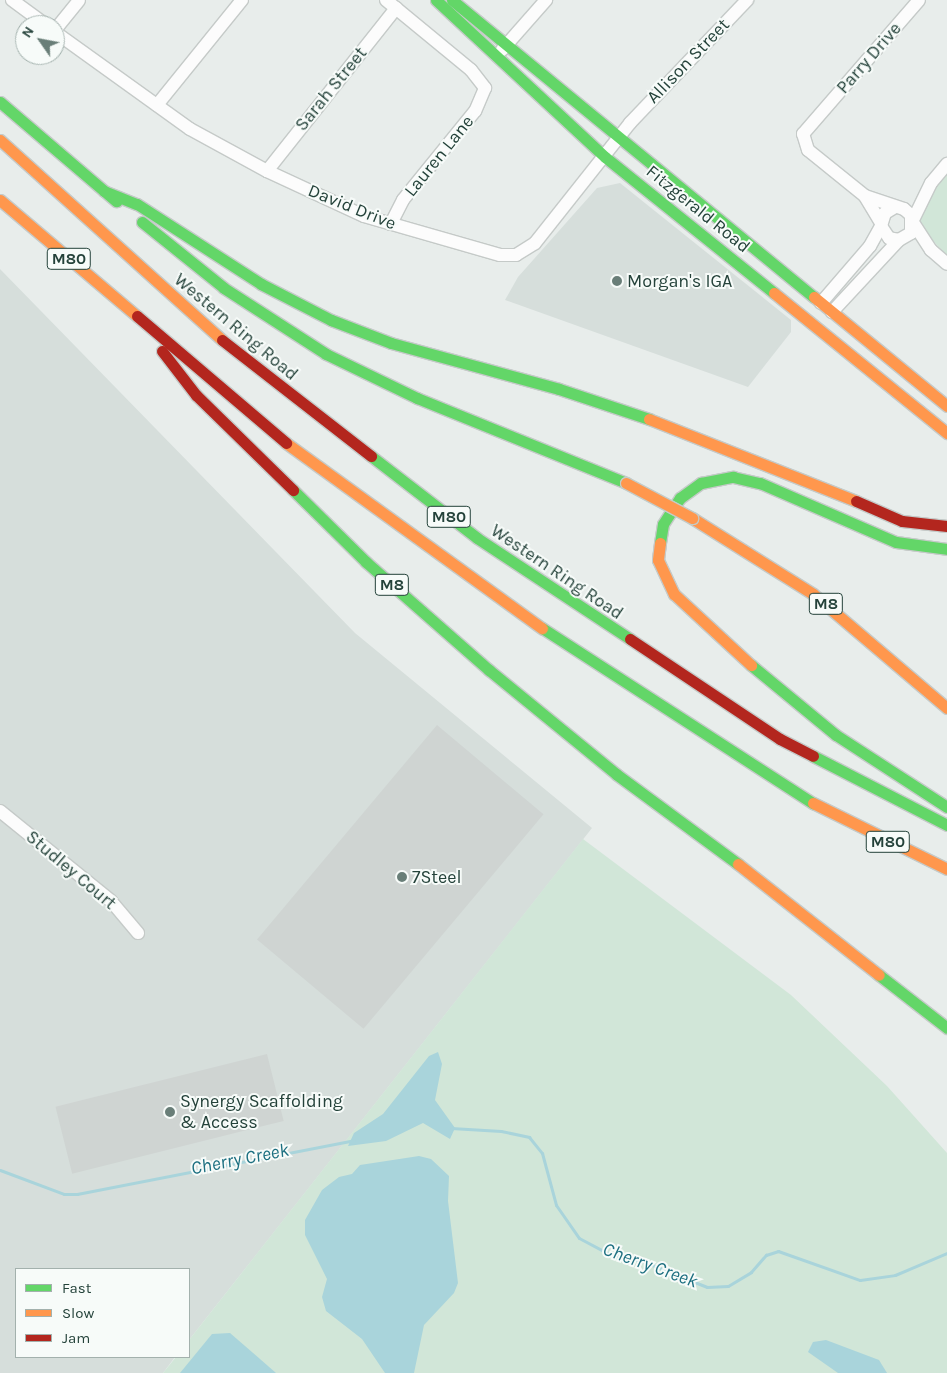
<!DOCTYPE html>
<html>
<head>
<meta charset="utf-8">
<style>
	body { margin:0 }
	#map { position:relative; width:947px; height:1373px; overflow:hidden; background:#e8edeb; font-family:Karla,sans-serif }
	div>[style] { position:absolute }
	.built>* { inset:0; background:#d6dedb }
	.green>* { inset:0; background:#d1e6d8 }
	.water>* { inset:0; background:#a9d4db }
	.stream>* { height:3px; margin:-1.5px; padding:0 1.5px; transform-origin:1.5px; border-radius:1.5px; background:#a9d4db }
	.building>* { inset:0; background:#cfd4d2; transform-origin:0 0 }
	.roads { filter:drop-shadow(1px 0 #c5cac8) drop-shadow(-1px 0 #c5cac8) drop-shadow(0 1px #c5cac8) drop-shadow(0 -1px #c5cac8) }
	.street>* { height:12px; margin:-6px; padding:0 6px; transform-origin:6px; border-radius:6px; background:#fcfcfc }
	.fast>* { height:11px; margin:-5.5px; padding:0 5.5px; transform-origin:5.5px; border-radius:5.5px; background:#63d668 }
	.slow>* { height:11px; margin:-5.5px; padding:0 5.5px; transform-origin:5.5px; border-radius:5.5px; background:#ff974d }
	.jam>* { height:11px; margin:-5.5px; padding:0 5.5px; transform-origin:5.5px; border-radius:5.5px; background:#b3261e }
	.bridges { filter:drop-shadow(1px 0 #c3ccc9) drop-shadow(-1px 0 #c3ccc9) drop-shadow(0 1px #c3ccc9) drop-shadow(0 -1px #c3ccc9) }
	.slow-bridge>* { height:11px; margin:-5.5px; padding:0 5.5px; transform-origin:5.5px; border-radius:5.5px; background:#ff974d }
	.dots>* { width:14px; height:14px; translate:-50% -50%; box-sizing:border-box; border:2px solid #f7fbf9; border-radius:50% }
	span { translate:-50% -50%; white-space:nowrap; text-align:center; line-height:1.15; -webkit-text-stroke:4px #f7fbf9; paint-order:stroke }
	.shield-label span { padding:1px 4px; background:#f7fbf9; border:1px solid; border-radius:4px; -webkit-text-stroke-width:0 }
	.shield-label { font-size:16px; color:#24423a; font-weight:700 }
	.street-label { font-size:18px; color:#24423a }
	.poi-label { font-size:18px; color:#24423a }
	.left { translate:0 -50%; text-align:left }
	.water-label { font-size:19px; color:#1c6f80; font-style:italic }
	.legend { position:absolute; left:15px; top:1268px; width:175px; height:90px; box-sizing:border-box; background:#f7fbf9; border:1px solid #a3b1ad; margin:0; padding:6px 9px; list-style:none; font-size:15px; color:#24423a }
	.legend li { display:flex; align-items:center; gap:10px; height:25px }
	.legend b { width:25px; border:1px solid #a3b1ad }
	.north { position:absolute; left:15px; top:15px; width:50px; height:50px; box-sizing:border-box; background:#f7fbf9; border:1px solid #a3b1ad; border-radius:50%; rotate:303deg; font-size:14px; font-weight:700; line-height:20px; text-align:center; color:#24423a }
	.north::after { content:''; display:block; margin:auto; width:18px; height:22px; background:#697e78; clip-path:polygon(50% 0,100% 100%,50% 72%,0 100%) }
</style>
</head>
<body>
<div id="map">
	<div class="built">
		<div style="clip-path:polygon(620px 183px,791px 320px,791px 332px,748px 387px,505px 300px,518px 277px,597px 188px)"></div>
		<div style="clip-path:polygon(0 269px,355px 633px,592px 828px,189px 1340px,189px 1269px,16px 1269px,16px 1357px,175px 1357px,163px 1373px,0 1373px)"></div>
	</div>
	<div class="green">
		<div style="clip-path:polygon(947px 172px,947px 257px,919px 224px,922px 203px)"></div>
		<div style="clip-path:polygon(583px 839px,791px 995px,887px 1086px,947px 1153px,947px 1373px,163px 1373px,176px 1357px,189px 1357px,189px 1340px)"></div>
	</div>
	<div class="water">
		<div style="clip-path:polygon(438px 1052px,442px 1064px,435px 1100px,455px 1128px,450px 1139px,423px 1123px,386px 1141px,348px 1146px,354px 1133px,383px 1114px,429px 1056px)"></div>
		<div style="clip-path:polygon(419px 1156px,431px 1159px,449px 1176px,448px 1201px,458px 1283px,454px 1293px,424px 1325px,414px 1373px,385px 1373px,362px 1339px,326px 1311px,322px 1297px,327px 1279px,305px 1235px,305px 1220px,322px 1190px,339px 1177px,352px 1174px,360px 1165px)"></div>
		<div style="clip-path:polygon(230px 1333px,276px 1373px,180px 1373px,212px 1334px)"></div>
		<div style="clip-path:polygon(826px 1340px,879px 1360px,887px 1373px,838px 1373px,808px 1352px,813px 1342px)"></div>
	</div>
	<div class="stream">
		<div style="left:451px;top:1128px;width:50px;rotate:3.4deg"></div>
		<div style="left:501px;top:1131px;width:29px;rotate:12deg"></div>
		<div style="left:529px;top:1137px;width:21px;rotate:51deg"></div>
		<div style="left:542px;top:1153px;width:54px;rotate:74.9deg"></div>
		<div style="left:556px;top:1205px;width:40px;rotate:55.1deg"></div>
		<div style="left:579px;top:1238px;width:36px;rotate:28deg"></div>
		<div style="left:611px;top:1255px;width:32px;rotate:11deg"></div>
		<div style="left:642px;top:1261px;width:70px;rotate:21.8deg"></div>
		<div style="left:707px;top:1287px;width:21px;rotate:-3deg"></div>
		<div style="left:728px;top:1286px;width:27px;rotate:-31deg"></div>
		<div style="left:751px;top:1272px;width:23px;rotate:-49deg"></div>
		<div style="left:766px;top:1255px;width:13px;rotate:-18deg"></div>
		<div style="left:778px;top:1251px;width:87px;rotate:19.5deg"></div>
		<div style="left:860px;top:1280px;width:35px;rotate:-8deg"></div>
		<div style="left:895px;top:1275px;width:56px;rotate:-22.9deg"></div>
		<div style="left:0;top:1170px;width:68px;rotate:20.6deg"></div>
		<div style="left:64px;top:1194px;width:13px"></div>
		<div style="left:77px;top:1194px;width:282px;rotate:-11deg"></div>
	</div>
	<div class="building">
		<div style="left:437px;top:725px;width:139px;height:280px;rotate:40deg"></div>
		<div style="left:267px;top:1054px;width:69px;height:218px;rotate:76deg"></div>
	</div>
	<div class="roads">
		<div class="street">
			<div style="left:12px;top:0;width:42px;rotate:36.3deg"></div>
			<div style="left:386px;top:0;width:110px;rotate:39.5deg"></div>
			<div style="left:471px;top:70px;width:23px;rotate:52deg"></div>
			<div style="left:485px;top:88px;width:25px;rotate:113deg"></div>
			<div style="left:475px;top:111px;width:114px;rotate:129deg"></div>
			<div style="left:403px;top:200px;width:27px;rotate:117deg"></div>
			<div style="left:55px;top:30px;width:38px;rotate:-51deg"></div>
			<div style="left:55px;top:32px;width:166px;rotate:35.7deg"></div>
			<div style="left:190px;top:129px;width:88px;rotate:28.6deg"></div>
			<div style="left:267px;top:171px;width:107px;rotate:24.9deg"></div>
			<div style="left:364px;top:216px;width:141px;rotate:16deg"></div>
			<div style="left:500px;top:255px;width:16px"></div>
			<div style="left:516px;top:255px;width:22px;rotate:-32deg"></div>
			<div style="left:535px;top:243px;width:153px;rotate:-51.6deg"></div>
			<div style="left:630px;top:123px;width:170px;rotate:-46.4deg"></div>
			<div style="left:502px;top:50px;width:67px;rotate:-48.7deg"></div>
			<div style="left:157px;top:105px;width:135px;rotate:-51deg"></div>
			<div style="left:267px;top:171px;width:208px;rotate:-51.6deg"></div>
			<div style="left:865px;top:196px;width:41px;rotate:18.4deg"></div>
			<div style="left:904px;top:209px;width:9px;rotate:41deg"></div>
			<div style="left:911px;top:215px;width:18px;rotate:90deg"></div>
			<div style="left:911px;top:233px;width:14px;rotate:150deg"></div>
			<div style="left:899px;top:240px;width:10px;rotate:-169deg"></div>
			<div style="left:889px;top:238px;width:14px;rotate:-124deg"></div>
			<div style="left:881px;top:226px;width:14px;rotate:-73deg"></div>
			<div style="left:885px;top:213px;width:12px;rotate:-31deg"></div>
			<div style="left:913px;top:220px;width:41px;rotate:-64.1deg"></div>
			<div style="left:931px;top:183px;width:25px;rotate:-50deg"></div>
			<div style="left:881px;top:223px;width:31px;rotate:-121deg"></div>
			<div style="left:865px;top:196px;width:73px;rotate:-141.1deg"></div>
			<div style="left:808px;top:150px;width:17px;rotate:-107deg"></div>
			<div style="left:803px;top:134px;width:177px;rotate:-49.1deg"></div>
			<div style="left:914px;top:224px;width:31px;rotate:57deg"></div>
			<div style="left:931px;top:250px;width:21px;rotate:41deg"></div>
			<div style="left:821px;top:303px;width:75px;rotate:-49.3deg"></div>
			<div style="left:870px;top:246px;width:23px;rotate:-61deg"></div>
			<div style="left:832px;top:312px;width:98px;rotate:-47.1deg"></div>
			<div style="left:0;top:811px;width:143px;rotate:39deg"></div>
			<div style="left:111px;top:901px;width:42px;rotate:49.8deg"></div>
		</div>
		<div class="fast">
			<div style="left:436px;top:0;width:231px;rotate:42.9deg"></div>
			<div style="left:605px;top:157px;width:217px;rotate:38.8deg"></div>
			<div style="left:452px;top:0;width:468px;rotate:39.4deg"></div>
			<div style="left:0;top:102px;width:153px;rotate:40.5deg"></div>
			<div style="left:104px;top:191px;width:35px;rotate:22deg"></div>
			<div style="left:137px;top:204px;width:148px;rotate:32.8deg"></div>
			<div style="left:261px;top:284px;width:79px;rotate:27.2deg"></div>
			<div style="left:331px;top:320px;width:64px;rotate:21deg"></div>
			<div style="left:391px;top:343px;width:174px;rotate:15.3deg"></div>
			<div style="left:559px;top:389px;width:95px;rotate:18.4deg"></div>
			<div style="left:142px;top:222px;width:105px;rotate:38.8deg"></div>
			<div style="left:224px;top:288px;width:121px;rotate:32.9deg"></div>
			<div style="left:326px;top:354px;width:101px;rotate:25.8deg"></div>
			<div style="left:417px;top:398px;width:226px;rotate:22.1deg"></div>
			<div style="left:371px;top:456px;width:134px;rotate:37.7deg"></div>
			<div style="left:477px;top:538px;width:183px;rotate:33.4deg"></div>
			<div style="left:293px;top:490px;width:103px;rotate:44.6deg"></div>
			<div style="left:366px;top:562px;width:164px;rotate:41.3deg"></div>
			<div style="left:489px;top:670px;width:164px;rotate:39.3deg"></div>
			<div style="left:616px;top:774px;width:152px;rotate:36.4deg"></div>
			<div style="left:660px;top:543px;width:19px;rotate:-81deg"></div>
			<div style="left:663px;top:524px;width:31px;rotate:-57deg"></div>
			<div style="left:680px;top:498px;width:26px;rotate:-36deg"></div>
			<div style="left:701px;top:483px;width:33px;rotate:-11deg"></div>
			<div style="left:733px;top:477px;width:28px;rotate:13deg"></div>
			<div style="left:760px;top:483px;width:148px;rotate:23.5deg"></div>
			<div style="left:896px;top:542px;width:51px;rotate:7.8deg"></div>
			<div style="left:542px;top:628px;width:323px;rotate:32.9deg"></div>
			<div style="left:751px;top:665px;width:110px;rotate:39.5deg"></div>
			<div style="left:836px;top:735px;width:132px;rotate:33deg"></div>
			<div style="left:813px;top:756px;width:151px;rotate:27.2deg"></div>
			<div style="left:879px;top:975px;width:86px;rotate:37.9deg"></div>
		</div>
		<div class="slow">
			<div style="left:0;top:140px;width:299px;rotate:42deg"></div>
			<div style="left:0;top:200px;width:180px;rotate:40.3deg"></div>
			<div style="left:774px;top:293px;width:223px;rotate:39deg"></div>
			<div style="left:814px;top:297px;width:172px;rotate:39.3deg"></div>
			<div style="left:649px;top:419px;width:223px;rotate:21.6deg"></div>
			<div style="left:286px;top:443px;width:316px;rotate:35.9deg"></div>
			<div style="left:692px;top:518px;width:143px;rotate:32.1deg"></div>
			<div style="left:813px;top:594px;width:176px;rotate:40.4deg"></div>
			<div style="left:660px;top:543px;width:17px;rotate:97deg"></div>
			<div style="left:658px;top:560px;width:38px;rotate:65deg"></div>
			<div style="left:674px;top:594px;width:105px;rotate:42.7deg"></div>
			<div style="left:813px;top:803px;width:149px;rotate:26.2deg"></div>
			<div style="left:738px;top:864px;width:179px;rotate:38.2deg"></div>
		</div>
		<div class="jam">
			<div style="left:137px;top:316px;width:196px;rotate:40.4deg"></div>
			<div style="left:222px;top:340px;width:189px;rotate:37.9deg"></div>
			<div style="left:162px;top:351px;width:56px;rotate:52.3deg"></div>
			<div style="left:196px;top:395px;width:136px;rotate:44.4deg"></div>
			<div style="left:856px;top:501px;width:50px;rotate:23.5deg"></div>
			<div style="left:902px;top:521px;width:45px;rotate:6.3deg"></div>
			<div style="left:630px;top:639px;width:180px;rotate:33.7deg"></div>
			<div style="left:780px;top:739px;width:37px;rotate:27deg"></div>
		</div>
	</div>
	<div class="bridges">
		<div class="slow-bridge">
			<div style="left:626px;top:483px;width:75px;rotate:27.9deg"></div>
		</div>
	</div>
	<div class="dots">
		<div style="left:617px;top:281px;background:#697e78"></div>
		<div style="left:402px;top:877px;background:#697e78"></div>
		<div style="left:170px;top:1112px;background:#697e78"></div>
	</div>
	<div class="shield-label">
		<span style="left:69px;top:259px">M80</span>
		<span style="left:449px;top:517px">M80</span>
		<span style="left:392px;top:585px">M8</span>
		<span style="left:826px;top:604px">M8</span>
		<span style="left:888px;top:842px">M80</span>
	</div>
	<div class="street-label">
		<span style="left:869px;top:58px;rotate:-49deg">Parry Drive</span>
		<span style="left:688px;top:61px;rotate:-46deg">Allison Street</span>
		<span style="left:331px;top:89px;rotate:-51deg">Sarah Street</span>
		<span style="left:439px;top:156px;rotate:-51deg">Lauren Lane</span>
		<span style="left:352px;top:207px;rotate:22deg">David Drive</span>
		<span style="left:698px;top:209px;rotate:39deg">Fitzgerald Road</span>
		<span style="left:236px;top:327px;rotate:40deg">Western Ring Road</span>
		<span style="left:557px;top:572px;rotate:34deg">Western Ring Road</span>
		<span style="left:71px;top:870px;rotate:40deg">Studley Court</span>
	</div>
	<div class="poi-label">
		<span class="left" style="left:627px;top:281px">Morgan's IGA</span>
		<span class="left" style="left:412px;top:877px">7Steel</span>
		<span class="left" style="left:180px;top:1112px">Synergy Scaffolding<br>&amp; Access</span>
	</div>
	<div class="water-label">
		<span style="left:240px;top:1160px;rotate:-11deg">Cherry Creek</span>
		<span style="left:650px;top:1266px;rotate:20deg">Cherry Creek</span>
	</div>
	<ul class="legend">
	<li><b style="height:6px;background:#63d668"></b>Fast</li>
	<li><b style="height:6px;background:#ff974d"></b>Slow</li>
	<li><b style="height:6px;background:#b3261e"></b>Jam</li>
	</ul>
	<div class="north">N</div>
</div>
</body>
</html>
